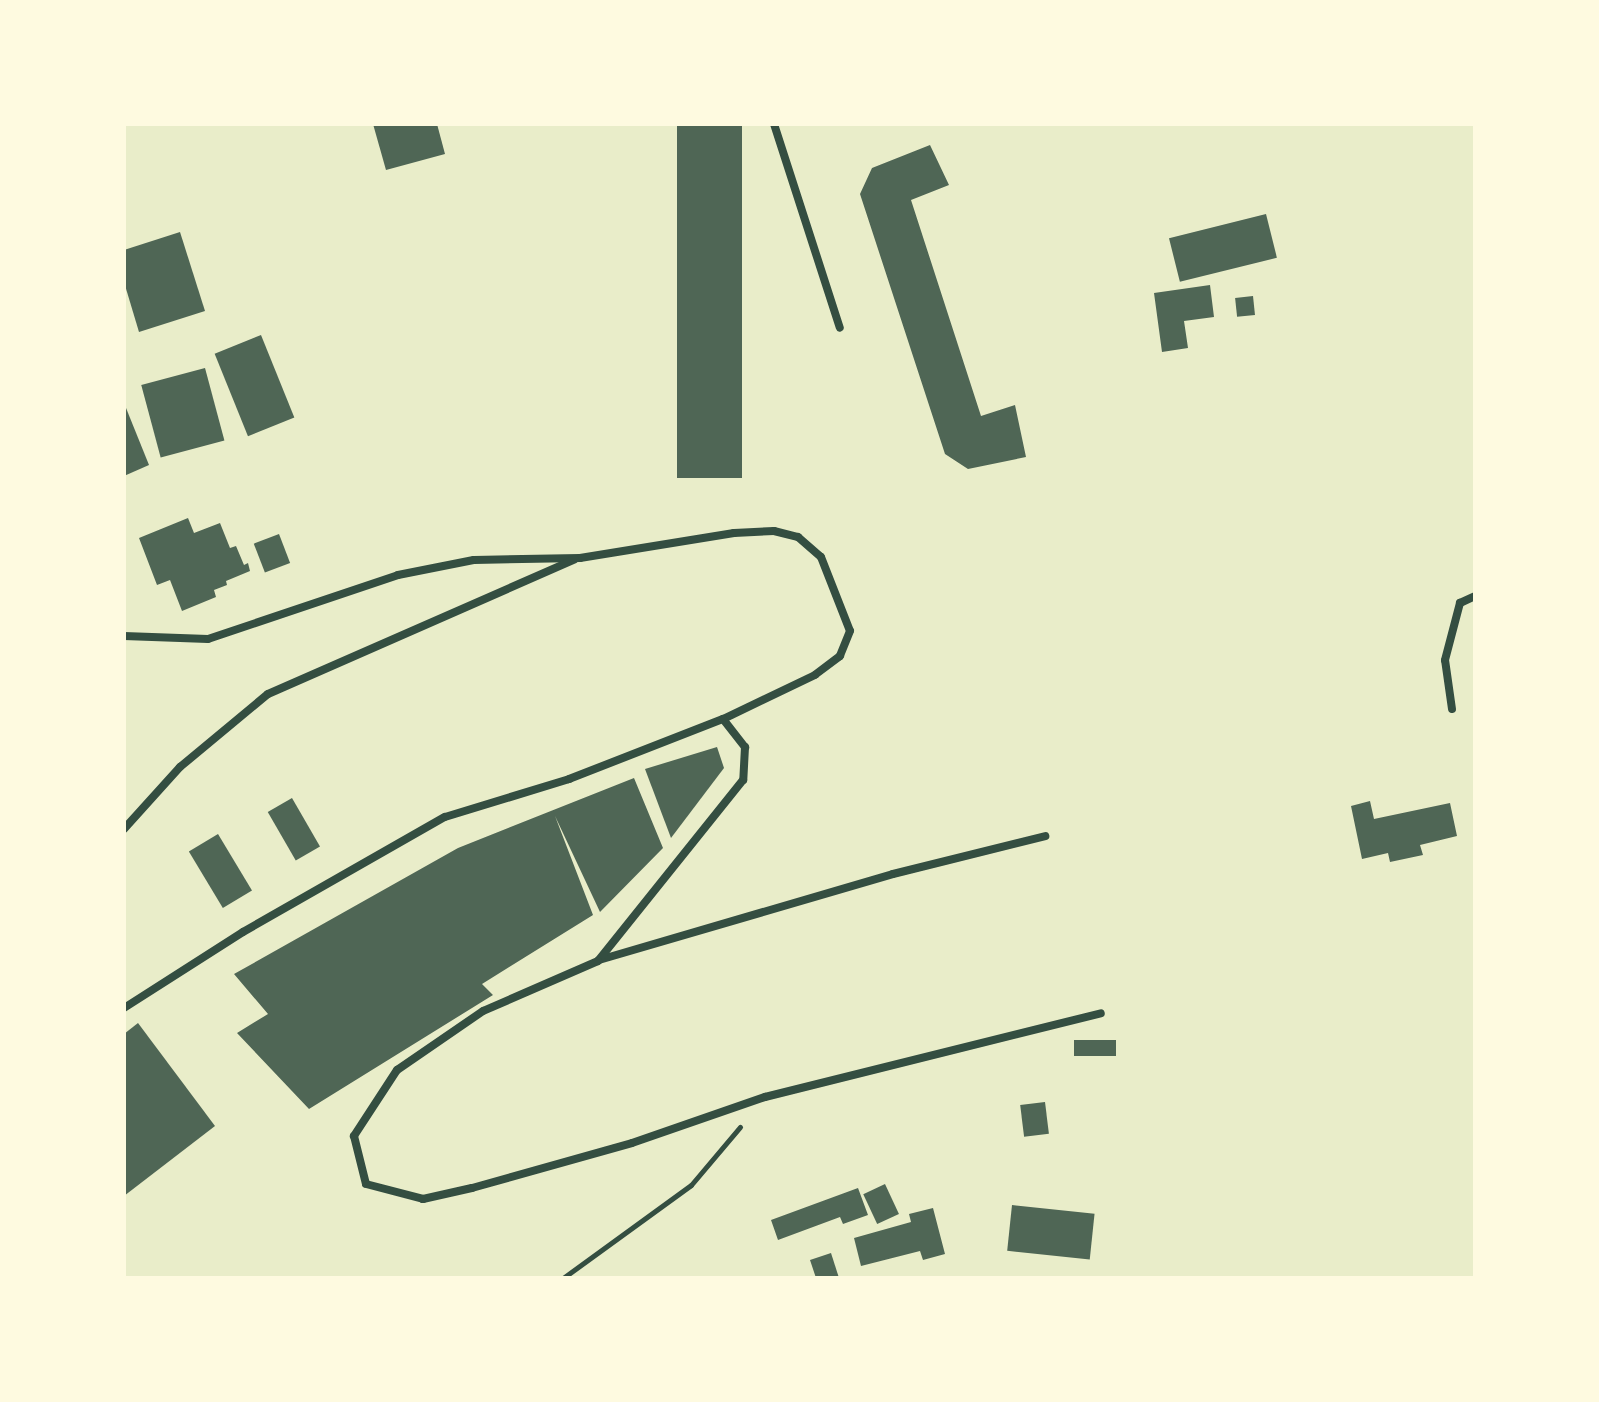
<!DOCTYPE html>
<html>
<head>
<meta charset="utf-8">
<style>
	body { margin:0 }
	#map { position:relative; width:1599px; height:1402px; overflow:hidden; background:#e9edc9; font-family:Karla,sans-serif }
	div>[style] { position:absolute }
	.building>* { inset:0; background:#4f6655; transform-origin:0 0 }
	.path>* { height:5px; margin:-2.5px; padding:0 2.5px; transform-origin:2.5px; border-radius:2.5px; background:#344e41 }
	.minor>* { height:8px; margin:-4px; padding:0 4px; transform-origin:4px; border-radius:4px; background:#344e41 }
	span { translate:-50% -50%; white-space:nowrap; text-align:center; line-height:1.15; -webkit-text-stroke:8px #fefae0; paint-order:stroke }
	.frame { position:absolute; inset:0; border:126px solid #fefae0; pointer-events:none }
</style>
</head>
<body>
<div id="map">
	<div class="building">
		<div style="clip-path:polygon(373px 124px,437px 124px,445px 154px,386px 170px)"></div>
		<div style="left:677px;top:124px;width:65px;height:354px"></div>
		<div style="clip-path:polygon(930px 145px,949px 185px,911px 200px,981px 416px,1015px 405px,1026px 457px,968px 469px,945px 454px,860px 194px,872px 168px)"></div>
		<div style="left:1266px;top:214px;width:45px;height:100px;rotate:76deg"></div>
		<div style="clip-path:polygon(180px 232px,205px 311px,139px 332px,124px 282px,124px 250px)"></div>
		<div style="clip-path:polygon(1210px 285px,1214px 317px,1184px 321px,1188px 348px,1162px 352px,1154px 293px)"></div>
		<div style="left:1253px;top:296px;width:19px;height:18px;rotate:84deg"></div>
		<div style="left:261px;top:335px;width:89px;height:50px;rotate:68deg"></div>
		<div style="left:205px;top:368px;width:75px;height:66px;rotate:75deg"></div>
		<div style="clip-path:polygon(124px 403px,149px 465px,124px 476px)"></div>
		<div style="clip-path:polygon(188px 518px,194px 533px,220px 523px,230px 548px,236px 546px,244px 565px,248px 563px,250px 571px,226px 581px,227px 585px,214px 590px,216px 597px,182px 611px,170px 580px,157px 585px,139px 538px)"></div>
		<div style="left:279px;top:534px;width:31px;height:27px;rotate:69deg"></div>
		<div style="clip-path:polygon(717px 747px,724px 768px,671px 838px,645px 769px)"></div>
		<div style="clip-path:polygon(634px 778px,663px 848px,600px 912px,555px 816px,593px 915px,482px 984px,493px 995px,309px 1109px,237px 1033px,268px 1014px,234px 974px,458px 848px)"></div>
		<div style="left:292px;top:798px;width:56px;height:28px;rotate:60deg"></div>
		<div style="clip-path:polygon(1370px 801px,1374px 819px,1450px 803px,1457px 836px,1420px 845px,1423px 855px,1390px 862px,1388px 853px,1362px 859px,1351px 806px)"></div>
		<div style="left:218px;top:834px;width:66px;height:34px;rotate:59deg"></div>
		<div style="clip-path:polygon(138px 1023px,215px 1126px,124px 1196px,124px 1034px)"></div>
		<div style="left:1116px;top:1040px;width:16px;height:42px;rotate:90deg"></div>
		<div style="left:1045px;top:1102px;width:32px;height:25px;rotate:83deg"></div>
		<div style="left:885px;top:1184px;width:33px;height:24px;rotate:65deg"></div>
		<div style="clip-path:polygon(858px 1188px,868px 1215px,843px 1224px,840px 1217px,778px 1240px,771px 1220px)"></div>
		<div style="left:1012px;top:1205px;width:83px;height:46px;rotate:6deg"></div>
		<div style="clip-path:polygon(933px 1208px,945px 1254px,923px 1260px,920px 1251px,861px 1266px,854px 1238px,911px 1222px,909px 1214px)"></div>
		<div style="clip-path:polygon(831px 1253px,839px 1278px,816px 1278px,810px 1260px)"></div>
	</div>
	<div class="path">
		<div style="left:563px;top:1278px;width:158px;rotate:-36deg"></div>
		<div style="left:691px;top:1185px;width:76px;rotate:-49.8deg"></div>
	</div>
	<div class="minor">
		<div style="left:774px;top:124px;width:214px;rotate:72.1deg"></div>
		<div style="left:124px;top:636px;width:84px;rotate:2deg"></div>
		<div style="left:208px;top:639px;width:200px;rotate:-18.6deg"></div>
		<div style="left:398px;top:575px;width:77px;rotate:-11.2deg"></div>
		<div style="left:474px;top:560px;width:106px;rotate:-1.1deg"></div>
		<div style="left:580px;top:558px;width:156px;rotate:-9.2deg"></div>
		<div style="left:734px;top:533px;width:40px;rotate:-2.9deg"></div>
		<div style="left:774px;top:531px;width:25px;rotate:14deg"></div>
		<div style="left:798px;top:537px;width:30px;rotate:41deg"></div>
		<div style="left:821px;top:557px;width:79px;rotate:68.6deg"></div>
		<div style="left:850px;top:631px;width:27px;rotate:112deg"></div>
		<div style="left:840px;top:656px;width:31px;rotate:143deg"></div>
		<div style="left:815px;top:675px;width:102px;rotate:154.4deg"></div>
		<div style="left:1452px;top:709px;width:49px;rotate:-98.1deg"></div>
		<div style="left:1445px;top:660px;width:59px;rotate:-75.3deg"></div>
		<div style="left:1460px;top:603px;width:17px;rotate:-25deg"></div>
		<div style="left:124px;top:829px;width:84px;rotate:-47.9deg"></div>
		<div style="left:180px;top:767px;width:114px;rotate:-39.7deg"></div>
		<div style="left:268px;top:694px;width:335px;rotate:-23.7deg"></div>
		<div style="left:599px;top:960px;width:306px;rotate:-16.3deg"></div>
		<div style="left:893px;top:874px;width:157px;rotate:-14deg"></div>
		<div style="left:124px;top:1008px;width:141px;rotate:-32.6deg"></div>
		<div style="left:243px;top:932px;width:232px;rotate:-29.7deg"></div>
		<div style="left:445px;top:817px;width:130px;rotate:-17deg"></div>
		<div style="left:569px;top:779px;width:165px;rotate:-21.3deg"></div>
		<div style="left:723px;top:719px;width:36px;rotate:52deg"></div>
		<div style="left:745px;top:747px;width:33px;rotate:93deg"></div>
		<div style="left:743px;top:780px;width:232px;rotate:128.7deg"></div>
		<div style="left:598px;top:961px;width:125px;rotate:156.5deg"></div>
		<div style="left:483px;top:1011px;width:104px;rotate:145.5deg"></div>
		<div style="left:397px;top:1070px;width:79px;rotate:123.1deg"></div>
		<div style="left:354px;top:1136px;width:49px;rotate:76deg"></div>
		<div style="left:366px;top:1184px;width:59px;rotate:14.7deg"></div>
		<div style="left:423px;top:1199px;width:50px;rotate:-12.7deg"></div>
		<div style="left:472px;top:1188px;width:166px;rotate:-15.7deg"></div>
		<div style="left:632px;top:1143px;width:141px;rotate:-19.1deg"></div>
		<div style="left:765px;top:1097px;width:346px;rotate:-14deg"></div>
	</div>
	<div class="frame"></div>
</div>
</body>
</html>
